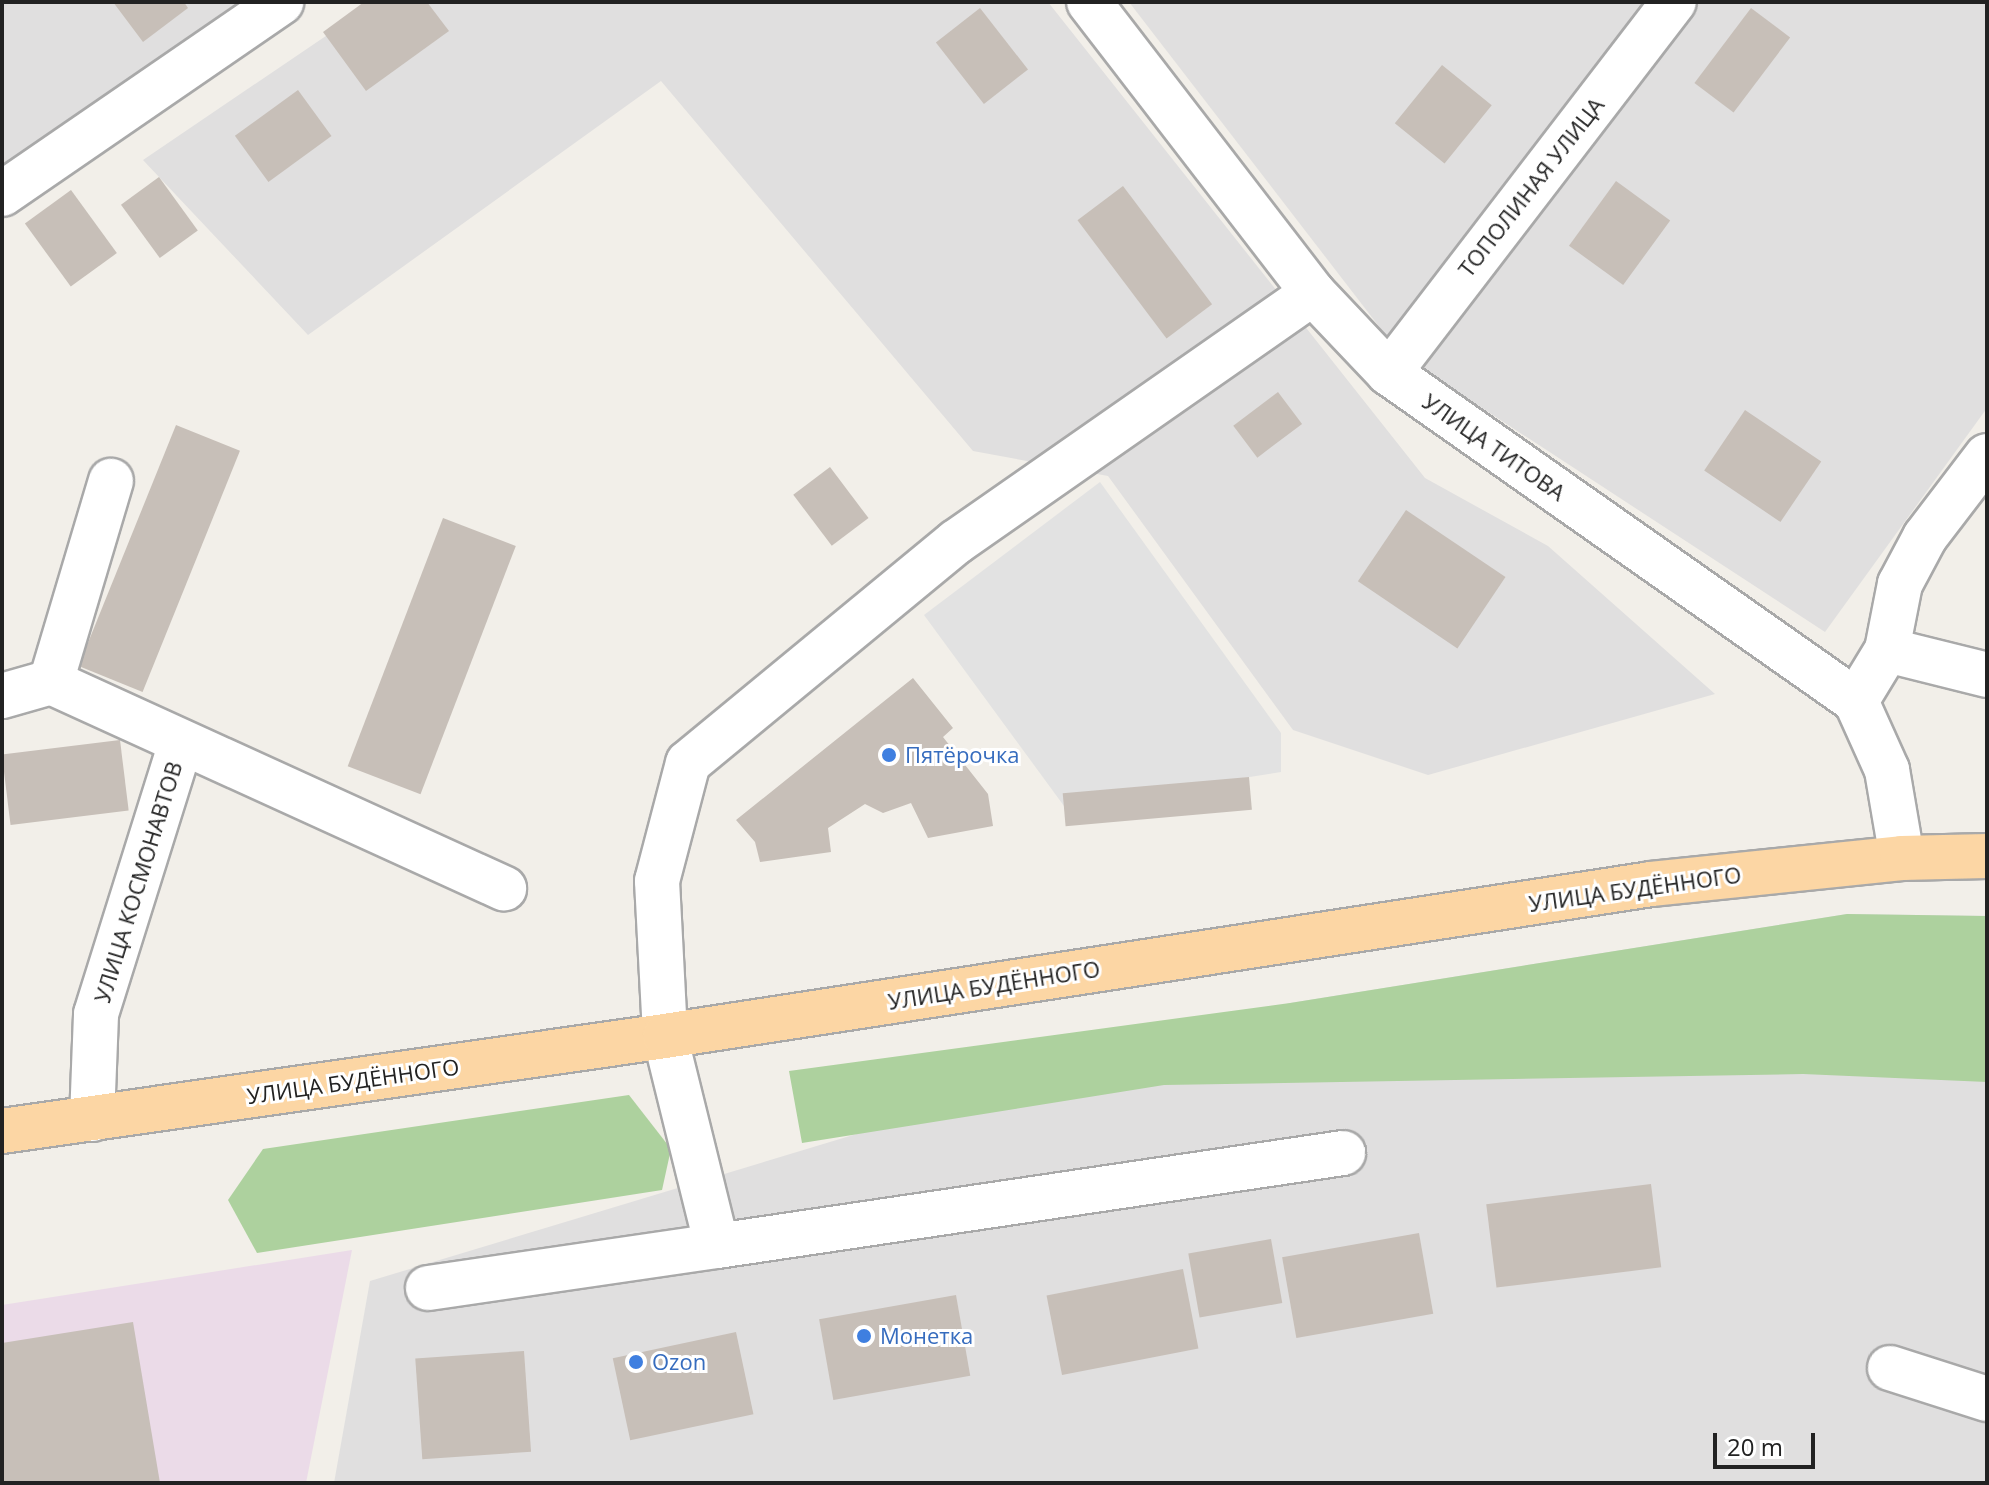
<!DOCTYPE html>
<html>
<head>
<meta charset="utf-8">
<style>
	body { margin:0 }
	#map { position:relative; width:1989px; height:1485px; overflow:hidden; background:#f2efe9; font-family:"Open Sans",sans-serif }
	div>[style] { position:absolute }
	.residential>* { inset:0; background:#e0dfdf }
	.industrial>* { inset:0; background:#ebdbe8 }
	.forest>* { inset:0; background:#add19e }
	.parking>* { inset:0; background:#e2e2e2 }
	.building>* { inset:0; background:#c7bfb8; transform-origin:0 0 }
	.roads { filter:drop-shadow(2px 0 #a9a9a9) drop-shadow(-2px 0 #a9a9a9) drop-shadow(0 2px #a9a9a9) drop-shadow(0 -2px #a9a9a9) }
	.minor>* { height:44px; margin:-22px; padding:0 22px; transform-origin:22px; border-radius:22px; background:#fff }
	.major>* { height:44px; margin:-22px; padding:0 22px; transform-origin:22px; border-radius:22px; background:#fcd6a4 }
	.dots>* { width:22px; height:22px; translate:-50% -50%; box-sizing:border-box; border:4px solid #fff; border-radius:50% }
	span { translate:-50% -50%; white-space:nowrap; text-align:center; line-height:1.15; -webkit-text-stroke:6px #fff; paint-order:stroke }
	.street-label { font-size:22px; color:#222 }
	.shop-label { font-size:22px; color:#366cbe }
	.left { translate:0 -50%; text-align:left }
	.frame { position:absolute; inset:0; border:4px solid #222; pointer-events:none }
	.scale { position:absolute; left:1713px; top:1433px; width:102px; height:36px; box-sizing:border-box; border:4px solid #222; border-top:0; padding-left:10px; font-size:24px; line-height:28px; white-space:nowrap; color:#222; -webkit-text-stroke:6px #fff; paint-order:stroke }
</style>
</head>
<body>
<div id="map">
	<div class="residential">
		<div style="clip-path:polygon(2px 2px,238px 2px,2px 167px)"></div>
		<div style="clip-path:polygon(376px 2px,1048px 2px,1425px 478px,1548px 546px,1715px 694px,1428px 775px,1293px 730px,1108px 476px,973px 451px,661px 81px,308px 335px,143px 160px)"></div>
		<div style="clip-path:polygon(1129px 2px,1987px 2px,1987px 408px,1825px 632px,1401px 355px)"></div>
		<div style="clip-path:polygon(1847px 914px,1987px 916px,1987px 1483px,334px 1483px,370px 1281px,1290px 1003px)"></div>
	</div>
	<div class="industrial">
		<div style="clip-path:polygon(352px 1250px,306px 1483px,2px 1483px,2px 1305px)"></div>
	</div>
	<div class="forest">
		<div style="clip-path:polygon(1847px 914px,1987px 916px,1987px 1082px,1803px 1074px,1164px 1085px,802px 1143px,789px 1071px,1290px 1003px)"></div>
		<div style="clip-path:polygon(629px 1095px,671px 1149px,662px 1190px,257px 1253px,228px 1200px,263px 1149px)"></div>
	</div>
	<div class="parking">
		<div style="clip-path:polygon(1100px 482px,1281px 733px,1281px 772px,1064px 806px,924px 615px)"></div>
	</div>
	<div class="building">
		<div style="clip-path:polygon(113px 2px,184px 2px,188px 8px,143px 42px)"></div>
		<div style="clip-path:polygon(364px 2px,427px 2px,449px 31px,366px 91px,323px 32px)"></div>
		<div style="left:980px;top:8px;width:78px;height:56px;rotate:52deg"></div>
		<div style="left:1751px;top:8px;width:49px;height:94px;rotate:37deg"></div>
		<div style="left:1442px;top:65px;width:64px;height:75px;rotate:39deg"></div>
		<div style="left:298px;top:90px;width:57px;height:78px;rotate:54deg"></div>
		<div style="left:159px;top:177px;width:66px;height:47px;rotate:54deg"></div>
		<div style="left:1616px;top:181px;width:67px;height:80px;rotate:36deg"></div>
		<div style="left:1123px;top:186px;width:148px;height:57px;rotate:53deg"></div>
		<div style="left:71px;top:190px;width:78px;height:57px;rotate:54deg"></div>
		<div style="left:1278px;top:392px;width:40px;height:56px;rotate:53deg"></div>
		<div style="left:1745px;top:410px;width:92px;height:73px;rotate:34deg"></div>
		<div style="left:176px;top:425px;width:69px;height:260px;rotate:22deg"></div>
		<div style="left:830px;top:467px;width:64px;height:46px;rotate:53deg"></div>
		<div style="left:1406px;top:510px;width:120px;height:86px;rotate:34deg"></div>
		<div style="left:443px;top:518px;width:78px;height:266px;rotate:21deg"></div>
		<div style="clip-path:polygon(913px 678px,953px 728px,943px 737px,988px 794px,993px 826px,928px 838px,911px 803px,883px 813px,865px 804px,828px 828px,831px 852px,760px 862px,755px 842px,736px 820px)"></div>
		<div style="left:120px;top:740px;width:71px;height:119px;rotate:83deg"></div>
		<div style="left:1249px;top:777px;width:33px;height:187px;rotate:85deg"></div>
		<div style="left:1651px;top:1184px;width:84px;height:166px;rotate:83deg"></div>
		<div style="left:1419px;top:1233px;width:82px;height:139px;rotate:80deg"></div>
		<div style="left:1271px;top:1239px;width:65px;height:84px;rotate:80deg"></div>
		<div style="left:1183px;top:1269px;width:81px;height:139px;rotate:79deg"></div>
		<div style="left:956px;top:1295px;width:82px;height:139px;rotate:80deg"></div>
		<div style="clip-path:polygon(133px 1322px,160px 1483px,2px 1483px,2px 1343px)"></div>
		<div style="left:736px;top:1332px;width:84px;height:126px;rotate:78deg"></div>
		<div style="left:524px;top:1351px;width:101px;height:109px;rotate:86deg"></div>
	</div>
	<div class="roads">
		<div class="minor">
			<div style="left:1089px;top:2px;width:367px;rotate:52.4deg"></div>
			<div style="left:1313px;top:293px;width:110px;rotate:46.5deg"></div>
			<div style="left:1389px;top:373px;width:571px;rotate:35.08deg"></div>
			<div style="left:1856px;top:701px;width:76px;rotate:65.8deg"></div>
			<div style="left:1887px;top:770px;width:89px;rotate:80.3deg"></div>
			<div style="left:2px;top:194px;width:339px;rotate:-34.5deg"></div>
			<div style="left:1313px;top:293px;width:435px;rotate:145.1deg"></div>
			<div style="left:956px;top:542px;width:347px;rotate:140.5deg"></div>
			<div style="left:688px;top:763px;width:122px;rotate:104.7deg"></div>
			<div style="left:657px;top:881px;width:155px;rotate:87deg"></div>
			<div style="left:665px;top:1036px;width:216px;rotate:76.1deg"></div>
			<div style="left:717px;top:1246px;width:633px;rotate:-8.45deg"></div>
			<div style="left:1389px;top:373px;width:468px;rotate:-52.5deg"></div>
			<div style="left:1887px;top:650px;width:103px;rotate:14deg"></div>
			<div style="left:51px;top:682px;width:498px;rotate:24.5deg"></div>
			<div style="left:2px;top:696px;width:51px;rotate:-15.9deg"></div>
			<div style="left:51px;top:682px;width:210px;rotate:-73.4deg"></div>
			<div style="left:1856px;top:701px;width:60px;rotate:-58.7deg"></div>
			<div style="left:1887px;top:650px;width:67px;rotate:-78.9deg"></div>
			<div style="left:1900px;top:584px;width:53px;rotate:-62deg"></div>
			<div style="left:1925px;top:537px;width:102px;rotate:-52.6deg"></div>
			<div style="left:92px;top:1119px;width:105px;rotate:-87.8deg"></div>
			<div style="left:96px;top:1014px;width:285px;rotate:-72.6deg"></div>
			<div style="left:428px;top:1288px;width:292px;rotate:-8.3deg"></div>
			<div style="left:1890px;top:1368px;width:102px;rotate:17.7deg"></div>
		</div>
		<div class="major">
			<div style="left:2px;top:1131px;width:670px;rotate:-8.15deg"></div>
			<div style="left:665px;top:1036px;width:998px;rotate:-8.76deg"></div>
			<div style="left:1651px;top:884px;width:252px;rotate:-5.9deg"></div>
			<div style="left:1902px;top:858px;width:85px;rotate:-1.3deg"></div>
		</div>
	</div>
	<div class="dots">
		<div style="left:889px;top:755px;background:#3f7fe0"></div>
		<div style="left:864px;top:1336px;background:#3f7fe0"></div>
		<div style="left:636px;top:1362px;background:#3f7fe0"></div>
	</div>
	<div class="street-label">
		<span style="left:1531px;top:187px;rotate:-52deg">ТОПОЛИНАЯ УЛИЦА</span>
		<span style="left:1494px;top:447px;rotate:35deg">УЛИЦА ТИТОВА</span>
		<span style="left:138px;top:882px;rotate:-73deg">УЛИЦА КОСМОНАВТОВ</span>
		<span style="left:1635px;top:889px;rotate:-8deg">УЛИЦА БУДЁННОГО</span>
		<span style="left:994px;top:985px;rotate:-9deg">УЛИЦА БУДЁННОГО</span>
		<span style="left:353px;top:1081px;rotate:-8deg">УЛИЦА БУДЁННОГО</span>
	</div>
	<div class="shop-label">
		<span class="left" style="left:905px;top:755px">Пятёрочка</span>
		<span class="left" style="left:880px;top:1336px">Монетка</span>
		<span class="left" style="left:652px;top:1362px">Ozon</span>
	</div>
	<div class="frame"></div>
	<div class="scale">20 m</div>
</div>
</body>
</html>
